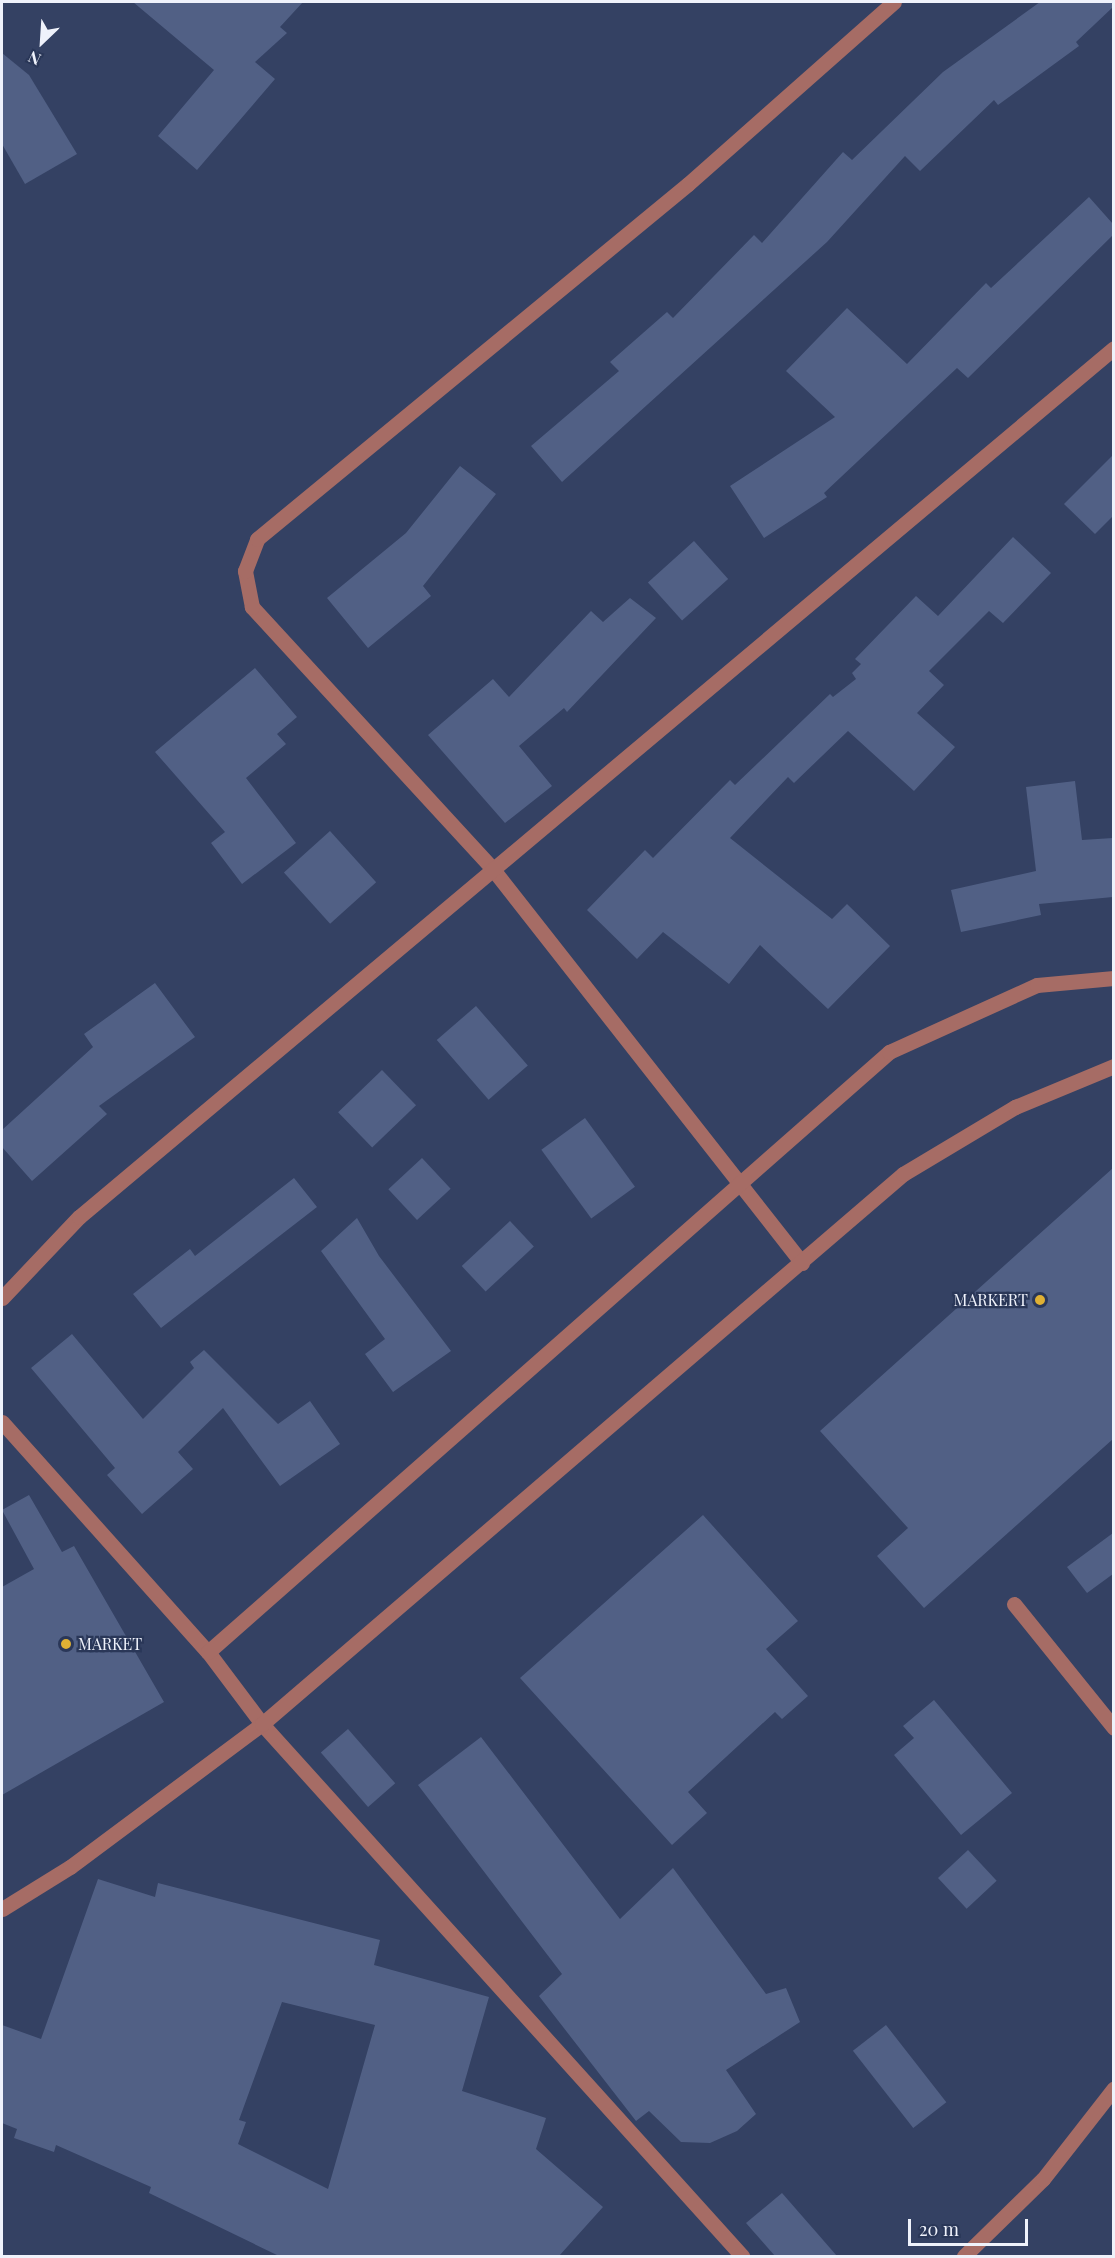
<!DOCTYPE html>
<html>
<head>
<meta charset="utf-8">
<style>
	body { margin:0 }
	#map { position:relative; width:1115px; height:2258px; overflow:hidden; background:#344163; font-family:"Playfair Display",serif }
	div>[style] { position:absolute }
	.building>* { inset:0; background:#516085; transform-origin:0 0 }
	.minor>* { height:15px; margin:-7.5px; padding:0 7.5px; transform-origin:7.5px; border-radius:7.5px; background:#a66c65 }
	.dots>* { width:16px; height:16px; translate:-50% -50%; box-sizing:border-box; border:3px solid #2a3758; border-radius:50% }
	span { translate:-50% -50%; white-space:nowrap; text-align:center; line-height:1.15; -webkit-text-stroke:4.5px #2a3758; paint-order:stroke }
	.poi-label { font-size:16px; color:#eff2fb }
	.right { translate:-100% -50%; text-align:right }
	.left { translate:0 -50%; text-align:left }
	.frame { position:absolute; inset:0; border:3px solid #eff2fb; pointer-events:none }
	.north { position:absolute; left:12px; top:12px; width:60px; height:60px; -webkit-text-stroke:4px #2a3758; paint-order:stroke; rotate:205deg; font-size:16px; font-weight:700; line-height:24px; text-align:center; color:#eff2fb }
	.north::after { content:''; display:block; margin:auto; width:21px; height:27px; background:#eff2fb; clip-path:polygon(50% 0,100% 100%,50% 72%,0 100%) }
	.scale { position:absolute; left:908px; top:2219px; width:120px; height:27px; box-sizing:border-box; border:3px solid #eff2fb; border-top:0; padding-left:8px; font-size:18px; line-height:21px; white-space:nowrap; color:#eff2fb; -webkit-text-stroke:4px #2a3758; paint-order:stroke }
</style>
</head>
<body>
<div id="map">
	<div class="building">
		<div style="clip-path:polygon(133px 2px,303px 2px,280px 27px,287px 33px,255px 62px,275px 79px,197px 170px,158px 136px,214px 70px)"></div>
		<div style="clip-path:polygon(1040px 2px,1113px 2px,1113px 7px,1076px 42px,1079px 46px,998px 105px,994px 100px,920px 171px,905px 156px,827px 242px,562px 482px,531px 446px,619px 371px,610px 362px,667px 312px,673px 318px,754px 235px,762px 243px,843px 152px,852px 160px,943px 72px)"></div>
		<div style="clip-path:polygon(2px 53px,29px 75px,77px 154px,25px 184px,2px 144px)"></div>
		<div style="clip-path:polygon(1089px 197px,1113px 224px,1113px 235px,968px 378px,957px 368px,824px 493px,827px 497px,764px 538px,730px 486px,835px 417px,786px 371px,847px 308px,907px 364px,986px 283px,991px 288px)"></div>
		<div style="clip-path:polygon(1113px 455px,1113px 516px,1095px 534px,1064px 504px)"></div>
		<div style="clip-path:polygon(460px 466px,496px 494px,423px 586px,431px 596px,368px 648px,327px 598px,406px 533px)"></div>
		<div style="clip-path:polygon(1013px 537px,1051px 573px,1003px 623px,989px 611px,929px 671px,944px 685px,917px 713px,955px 747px,914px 791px,848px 731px,794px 783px,788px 777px,730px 838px,832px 919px,847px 904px,890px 946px,828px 1009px,760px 945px,729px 984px,663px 932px,637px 959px,587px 910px,645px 850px,653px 858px,730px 780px,735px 785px,830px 694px,833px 697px,856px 679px,852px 673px,861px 664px,855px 659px,916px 596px,938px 616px)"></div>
		<div style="left:694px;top:541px;width:51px;height:62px;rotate:48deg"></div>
		<div style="clip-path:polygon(630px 598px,656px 618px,567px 712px,564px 708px,519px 746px,552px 786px,505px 823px,428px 735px,493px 679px,509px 697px,591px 611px,603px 622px)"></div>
		<div style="clip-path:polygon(255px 668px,297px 717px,277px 734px,286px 744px,246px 778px,296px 843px,242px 884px,211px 843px,225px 832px,155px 752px)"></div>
		<div style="clip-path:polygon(1075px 781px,1082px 840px,1113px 838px,1113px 897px,1039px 904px,1041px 915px,961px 932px,951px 890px,1036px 871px,1026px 787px)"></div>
		<div style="left:330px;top:831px;width:69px;height:62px;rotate:48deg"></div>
		<div style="clip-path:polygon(155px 983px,195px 1037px,99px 1106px,107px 1114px,32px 1181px,2px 1147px,2px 1130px,93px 1047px,84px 1034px)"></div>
		<div style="left:476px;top:1006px;width:79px;height:52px;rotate:49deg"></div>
		<div style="left:382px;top:1070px;width:49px;height:61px;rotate:46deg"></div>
		<div style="left:585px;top:1118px;width:85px;height:54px;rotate:54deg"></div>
		<div style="left:422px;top:1158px;width:42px;height:46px;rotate:47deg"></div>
		<div style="clip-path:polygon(1113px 1168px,1113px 1439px,924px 1608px,877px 1556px,908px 1528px,820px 1431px)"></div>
		<div style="clip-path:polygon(294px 1178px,317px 1207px,161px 1328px,133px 1294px,190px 1249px,195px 1256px)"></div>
		<div style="clip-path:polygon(357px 1218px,379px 1256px,451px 1351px,393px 1392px,365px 1354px,385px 1339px,321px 1251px)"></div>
		<div style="left:510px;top:1221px;width:35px;height:66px;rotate:47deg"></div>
		<div style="clip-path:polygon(72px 1334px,143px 1419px,194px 1368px,190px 1362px,204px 1350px,278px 1424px,310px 1401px,340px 1444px,280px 1486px,223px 1408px,178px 1452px,193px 1469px,142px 1514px,107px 1475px,115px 1468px,31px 1368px)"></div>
		<div style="clip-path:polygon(29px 1495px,62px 1552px,74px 1546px,164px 1702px,2px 1795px,2px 1587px,34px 1569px,2px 1510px)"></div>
		<div style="clip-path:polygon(703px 1515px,798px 1621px,766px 1649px,808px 1696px,782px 1719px,775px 1712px,688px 1792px,707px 1813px,672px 1845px,520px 1678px)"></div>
		<div style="clip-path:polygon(1113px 1533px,1113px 1574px,1087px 1593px,1067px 1567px)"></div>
		<div style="clip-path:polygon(934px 1700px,1012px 1793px,961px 1835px,894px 1755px,914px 1738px,903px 1726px)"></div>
		<div style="left:348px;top:1729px;width:72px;height:36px;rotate:49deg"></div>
		<div style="clip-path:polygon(481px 1737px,620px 1919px,673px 1868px,766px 1994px,786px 1988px,800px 2022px,726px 2070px,756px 2114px,737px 2131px,710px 2143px,681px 2142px,649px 2111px,636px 2121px,539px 1996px,562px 1974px,418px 1785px)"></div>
		<div style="left:968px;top:1850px;width:42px;height:41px;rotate:47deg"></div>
		<div style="clip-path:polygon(evenodd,98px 1879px,155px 1897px,158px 1883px,380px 1940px,374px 1965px,489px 1997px,462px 2091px,546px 2118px,536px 2149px,603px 2207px,559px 2256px,279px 2256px,149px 2193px,151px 2187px,56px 2145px,54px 2152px,14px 2138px,17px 2129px,2px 2123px,2px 2025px,41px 2039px,98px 1879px,282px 2002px,375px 2025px,328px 2189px,238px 2144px,246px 2122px,239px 2120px,282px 2002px)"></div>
		<div style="left:886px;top:2025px;width:98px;height:42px;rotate:52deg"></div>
		<div style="clip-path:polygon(782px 2193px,837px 2256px,775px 2256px,746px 2223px)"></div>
	</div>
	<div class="minor">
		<div style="left:802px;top:1263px;width:502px;rotate:-128.13deg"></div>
		<div style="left:492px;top:868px;width:355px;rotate:-132.6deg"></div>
		<div style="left:252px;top:607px;width:37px;rotate:-101deg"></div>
		<div style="left:245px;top:571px;width:34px;rotate:-69deg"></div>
		<div style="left:257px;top:539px;width:558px;rotate:-39.48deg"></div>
		<div style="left:688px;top:184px;width:275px;rotate:-41.5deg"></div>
		<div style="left:2px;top:1298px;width:112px;rotate:-46.5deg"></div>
		<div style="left:79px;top:1217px;width:1351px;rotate:-40.02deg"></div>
		<div style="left:2px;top:1422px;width:309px;rotate:48.2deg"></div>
		<div style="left:208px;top:1652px;width:90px;rotate:53.1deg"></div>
		<div style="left:262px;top:1724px;width:717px;rotate:47.94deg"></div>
		<div style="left:1014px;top:1604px;width:159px;rotate:51.1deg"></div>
		<div style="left:208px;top:1652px;width:908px;rotate:-41.38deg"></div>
		<div style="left:889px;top:1052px;width:162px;rotate:-24.4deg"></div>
		<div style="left:1037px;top:985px;width:77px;rotate:-5.2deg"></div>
		<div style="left:2px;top:1909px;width:80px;rotate:-31.7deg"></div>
		<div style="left:70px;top:1867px;width:239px;rotate:-36.7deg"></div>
		<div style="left:262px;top:1724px;width:845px;rotate:-40.63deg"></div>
		<div style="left:903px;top:1174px;width:131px;rotate:-30.9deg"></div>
		<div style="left:1015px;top:1107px;width:107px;rotate:-22.5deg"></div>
		<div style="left:964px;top:2256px;width:110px;rotate:-44.3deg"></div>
		<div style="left:1043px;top:2179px;width:115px;rotate:-52deg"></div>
	</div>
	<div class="dots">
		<div style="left:1040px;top:1300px;background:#dfb034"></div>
		<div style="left:66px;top:1644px;background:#dfb034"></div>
	</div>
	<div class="poi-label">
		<span class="right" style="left:1028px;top:1300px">MARKERT</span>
		<span class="left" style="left:78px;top:1644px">MARKET</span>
	</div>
	<div class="frame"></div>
	<div class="north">N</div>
	<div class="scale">20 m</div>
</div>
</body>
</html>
